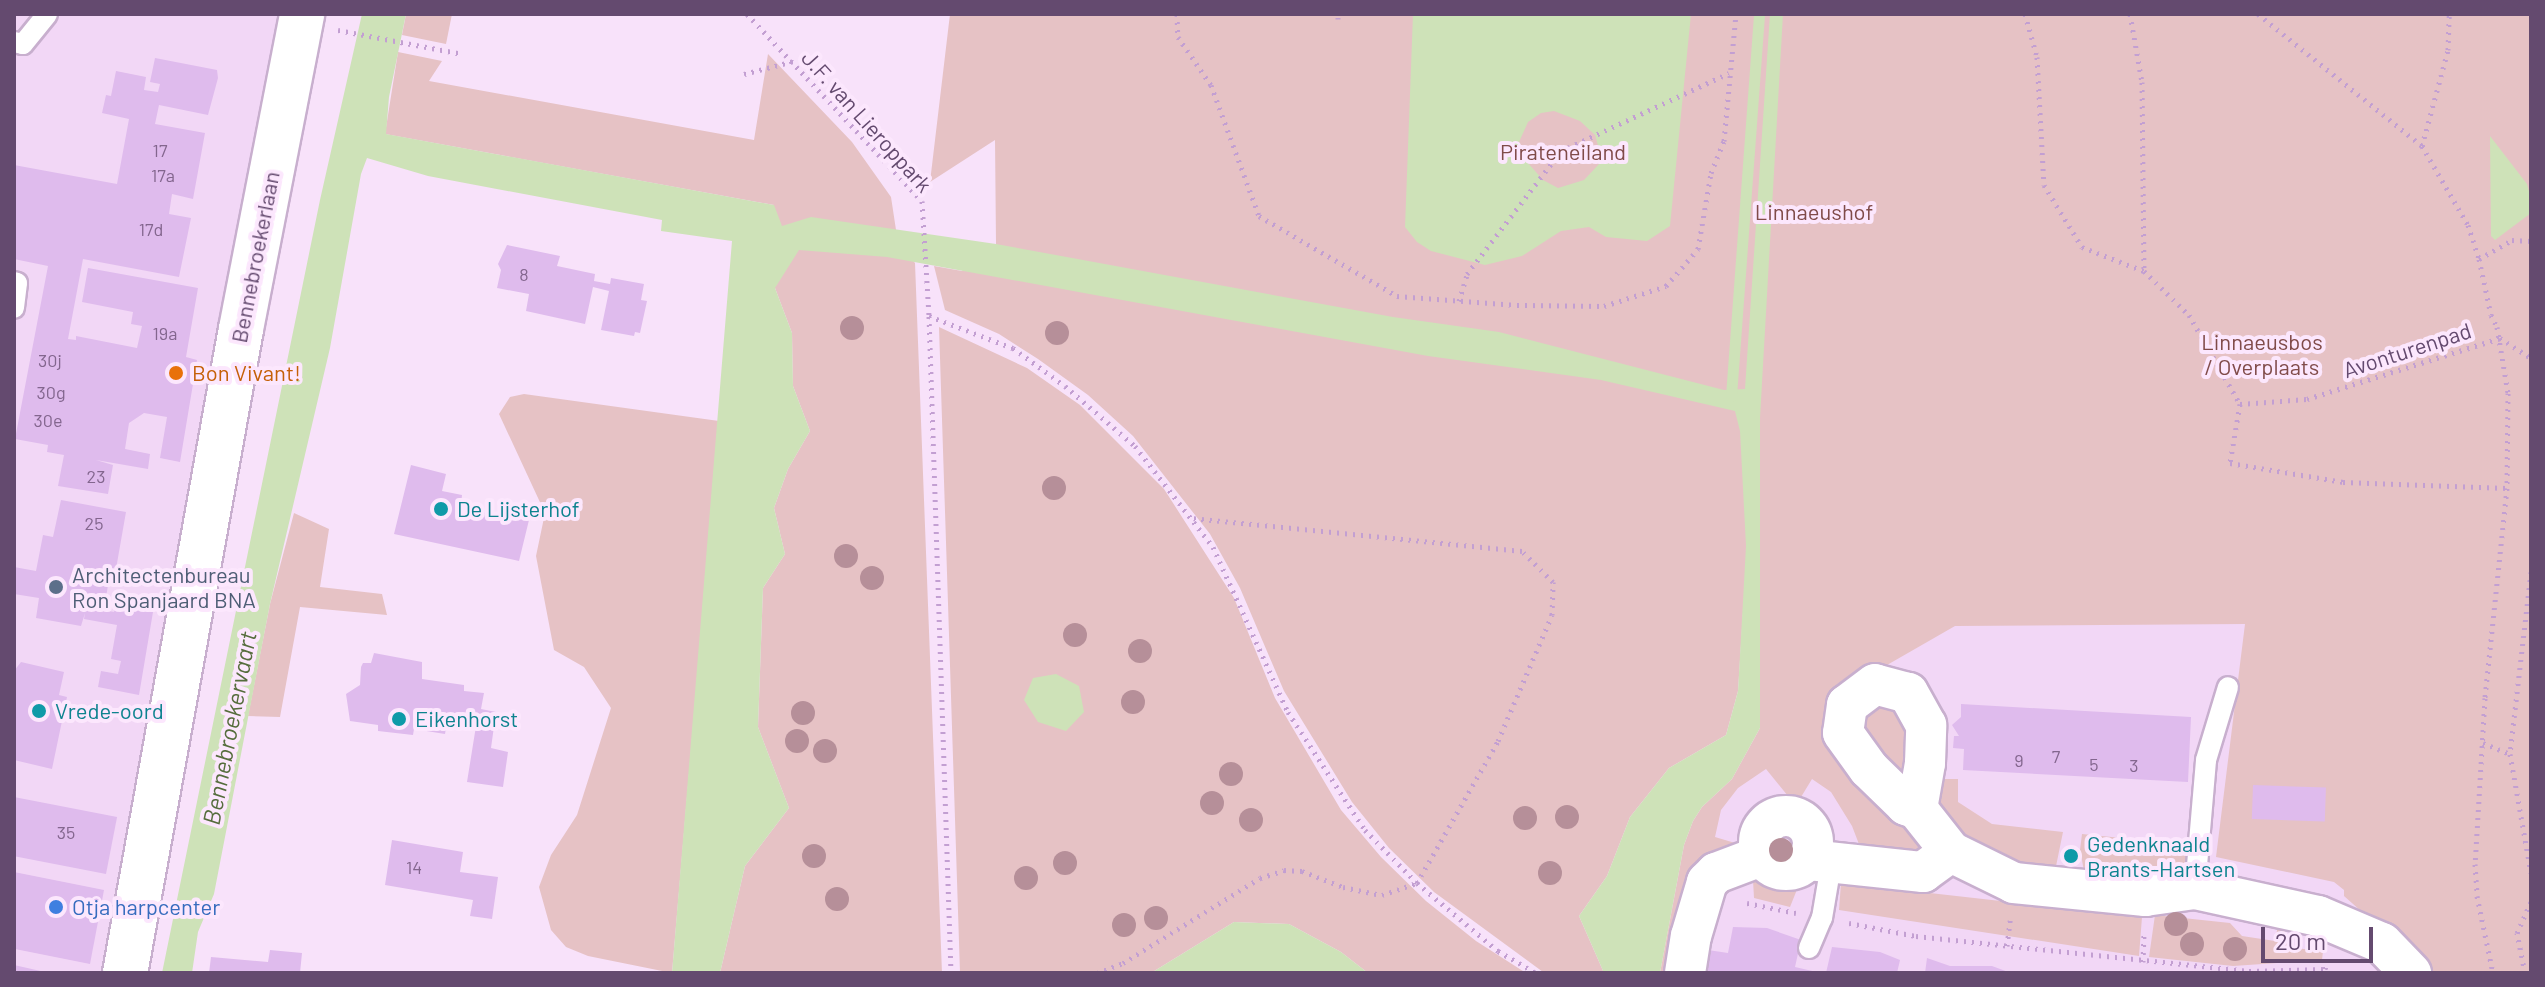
<!DOCTYPE html>
<html>
<head>
<meta charset="utf-8">
<style>
	body { margin:0 }
	#map { position:relative; width:2545px; height:987px; overflow:hidden; background:#f8e2fa; font-family:Barlow,sans-serif }
	div>[style] { position:absolute }
	.residential>* { inset:0; background:#f2d7f6 }
	.green>* { inset:0; background:#e6c2c5 }
	.water>* { inset:0; background:#cee2b8 }
	.stream>* { height:11px; margin:-5.5px; padding:0 5.5px; transform-origin:5.5px; border-radius:5.5px; background:#cee2b8 }
	.building>* { inset:0; background:#dfbbed; transform-origin:0 0 }
	.path>* { height:5px; margin-top:-2.5px; transform-origin:0; background:repeating-linear-gradient(90deg,#c39fd2 0 2px,transparent 0 8px) }
	.roads { filter:drop-shadow(2px 0 #c8afce) drop-shadow(-2px 0 #c8afce) drop-shadow(0 2px #c8afce) drop-shadow(0 -2px #c8afce) }
	.lane>* { height:20px; margin:-10px; padding:0 10px; transform-origin:10px; border-radius:10px; background:#fff }
	.street>* { height:40px; margin:-20px; padding:0 20px; transform-origin:20px; border-radius:20px; background:#fff }
	.street>.ring { margin:-20px; padding:0; box-sizing:content-box; background:none; border:40px solid #fff; border-radius:50% }
	.secondary>* { height:44px; margin:-22px; padding:0 22px; transform-origin:22px; border-radius:22px; background:#fff }
	.trees>* { width:24px; height:24px; margin:-12px; border-radius:50%; background:#b68f99 }
	.dots>* { width:22px; height:22px; translate:-50% -50%; box-sizing:border-box; border:4px solid #fce7fd; border-radius:50% }
	span { translate:-50% -50%; white-space:nowrap; text-align:center; line-height:1.15; -webkit-text-stroke:8px #fce7fd; paint-order:stroke }
	.number-label { font-size:18px; color:#83668e }
	.number-label span { -webkit-text-stroke-width:0 }
	.street-label { font-size:22px; color:#644a6f }
	.park-label { font-size:22px; color:#804b49 }
	.food-label { font-size:22px; color:#c56008 }
	.left { translate:0 -50%; text-align:left }
	.culture-label { font-size:22px; color:#0d838f }
	.service-label { font-size:22px; color:#4e5e75 }
	.shop-label { font-size:22px; color:#366cbe }
	.water-label { font-size:24px; color:#566d3d; font-style:italic }
	.frame { position:absolute; inset:0; border:16px solid #644a6f; pointer-events:none }
	.scale { position:absolute; left:2261px; top:927px; width:112px; height:36px; box-sizing:border-box; border:4px solid #644a6f; border-top:0; padding-left:10px; font-size:24px; line-height:28px; white-space:nowrap; color:#644a6f; -webkit-text-stroke:6px #fce7fd; paint-order:stroke }
</style>
</head>
<body>
<div id="map">
	<div class="residential">
		<div style="clip-path:polygon(14px 14px,327px 14px,136px 973px,14px 973px)"></div>
		<div style="clip-path:polygon(1955px 612px,2254px 618px,2435px 898px,2448px 973px,1667px 973px,1706px 826px,1815px 635px)"></div>
	</div>
	<div class="green">
		<div style="clip-path:polygon(406px 14px,452px 14px,446px 44px,402px 35px)"></div>
		<div style="clip-path:polygon(950px 14px,2531px 14px,2531px 973px,2431px 973px,2344px 896px,2344px 890px,2334px 882px,2216px 857px,2245px 624px,1955px 626px,1840px 692px,1948px 868px,1862px 852px,1852px 826px,1831px 792px,1812px 779px,1798px 802px,1792px 801px,1766px 769px,1738px 788px,1721px 810px,1715px 837px,1735px 843px,1730px 847px,1676px 973px,1660px 973px,1684px 845px,1693px 821px,1702px 807px,1732px 779px,1760px 728px,1744px 597px,1738px 691px,1726px 735px,1669px 768px,1630px 817px,1607px 876px,1579px 916px,1604px 973px,1543px 972px,1434px 892px,1389px 848px,1352px 802px,1284px 691px,1240px 588px,1210px 534px,1133px 436px,1088px 395px,1038px 359px,999px 334px,945px 310px,934px 266px,962px 271px,996px 244px,995px 140px,930px 182px)"></div>
		<div style="clip-path:polygon(398px 52px,442px 61px,429px 81px,754px 140px,768px 54px,852px 142px,891px 197px,898px 243px,915px 263px,942px 973px,720px 973px,745px 866px,789px 808px,758px 727px,763px 588px,785px 554px,774px 508px,788px 469px,810px 431px,793px 386px,792px 333px,775px 288px,774px 205px,385px 134px)"></div>
		<div style="clip-path:polygon(939px 327px,1027px 368px,1080px 405px,1164px 489px,1234px 598px,1275px 698px,1341px 810px,1381px 857px,1426px 901px,1476px 941px,1526px 973px,1368px 973px,1341px 952px,1289px 924px,1234px 922px,1151px 973px,960px 973px)"></div>
		<div style="clip-path:polygon(524px 394px,719px 421px,672px 973px,588px 956px,566px 947px,551px 930px,539px 887px,551px 855px,577px 815px,611px 708px,584px 667px,554px 650px,536px 556px,545px 513px,499px 414px,510px 397px)"></div>
		<div style="clip-path:polygon(294px 513px,329px 529px,320px 587px,382px 594px,387px 615px,300px 607px,280px 717px,248px 716px,270px 604px)"></div>
		<div style="clip-path:polygon(1880px 699px,1914px 716px,1913px 798px,1862px 743px,1861px 709px)"></div>
		<div style="clip-path:polygon(1934px 779px,1958px 779px,1958px 802px,1992px 824px,2063px 832px,2054px 876px,1999px 870px,1933px 821px)"></div>
		<div style="clip-path:polygon(2082px 834px,2190px 845px,2190px 861px,2179px 877px,2085px 876px,2080px 850px)"></div>
		<div style="clip-path:polygon(1753px 880px,1781px 887px,1798px 887px,1790px 907px,1754px 898px)"></div>
		<div style="clip-path:polygon(1841px 883px,2142px 917px,2139px 956px,1839px 910px)"></div>
		<div style="clip-path:polygon(2155px 915px,2230px 923px,2242px 936px,2275px 941px,2279px 920px,2294px 948px,2323px 951px,2322px 960px,2233px 966px,2149px 957px)"></div>
	</div>
	<div class="water">
		<div style="clip-path:polygon(362px 14px,406px 14px,389px 97px,386px 134px,774px 205px,782px 226px,811px 217px,996px 244px,1393px 317px,1499px 332px,1724px 390px,1745px 389px,1770px 14px,1783px 14px,1760px 418px,1760px 728px,1732px 779px,1702px 807px,1693px 821px,1684px 845px,1660px 973px,1604px 973px,1579px 916px,1607px 876px,1630px 817px,1669px 768px,1726px 735px,1738px 691px,1746px 546px,1740px 431px,1735px 411px,1601px 380px,1428px 356px,887px 257px,799px 250px,775px 288px,792px 333px,793px 386px,810px 431px,788px 469px,774px 508px,785px 554px,763px 588px,758px 727px,789px 808px,745px 866px,720px 973px,672px 973px,732px 241px,661px 231px,662px 220px,428px 176px,367px 158px,361px 174px,330px 348px,270px 604px,214px 894px,198px 932px,192px 973px,162px 973px,320px 200px)"></div>
		<div style="clip-path:polygon(evenodd,1413px 14px,1691px 14px,1670px 226px,1647px 241px,1606px 237px,1589px 227px,1561px 231px,1522px 256px,1485px 265px,1431px 251px,1417px 242px,1405px 227px,1413px 14px,1554px 111px,1580px 121px,1595px 135px,1601px 156px,1600px 163px,1584px 180px,1558px 188px,1543px 180px,1528px 163px,1519px 142px,1528px 122px,1541px 113px,1554px 111px)"></div>
		<div style="clip-path:polygon(2490px 136px,2527px 184px,2531px 199px,2531px 213px,2495px 240px,2491px 236px)"></div>
		<div style="clip-path:polygon(1056px 674px,1079px 686px,1084px 712px,1066px 731px,1038px 722px,1024px 700px,1033px 678px)"></div>
		<div style="clip-path:polygon(1234px 922px,1289px 924px,1341px 952px,1368px 973px,1151px 973px)"></div>
	</div>
	<div class="stream">
		<div style="left:1731px;top:396px;width:383px;rotate:-85.8deg"></div>
	</div>
	<div class="building">
		<div style="clip-path:polygon(155px 58px,217px 70px,218px 78px,208px 115px,159px 105px,155px 124px,205px 133px,193px 199px,172px 194px,169px 214px,191px 218px,179px 277px,83px 259px,68px 339px,76px 340px,76px 336px,137px 348px,142px 326px,131px 324px,133px 312px,82px 302px,88px 268px,198px 288px,186px 357px,197px 360px,180px 462px,160px 458px,167px 417px,144px 413px,129px 423px,125px 449px,150px 454px,148px 469px,96px 460px,113px 465px,108px 494px,58px 486px,64px 455px,47px 452px,48px 445px,15px 439px,48px 266px,14px 259px,14px 165px,117px 184px,129px 119px,102px 113px,106px 95px,111px 96px,116px 71px,146px 77px,144px 90px,158px 92px,160px 84px,150px 82px)"></div>
		<div style="clip-path:polygon(507px 245px,560px 256px,557px 266px,595px 274px,594px 281px,610px 284px,611px 278px,644px 284px,641px 300px,647px 301px,640px 333px,635px 332px,634px 336px,601px 330px,609px 291px,593px 287px,585px 324px,526px 311px,529px 294px,497px 288px,501px 270px,498px 264px)"></div>
		<div style="clip-path:polygon(411px 465px,446px 474px,442px 491px,462px 495px,461px 505px,529px 520px,519px 561px,394px 534px)"></div>
		<div style="clip-path:polygon(61px 500px,126px 512px,113px 586px,108px 585px,104px 610px,114px 612px,116px 606px,153px 612px,139px 695px,98px 687px,101px 671px,118px 674px,121px 661px,111px 659px,117px 625px,84px 619px,85px 613px,81px 626px,36px 618px,39px 598px,14px 594px,14px 567px,36px 571px,43px 535px,53px 537px)"></div>
		<div style="clip-path:polygon(374px 653px,422px 662px,422px 679px,464px 685px,464px 691px,484px 693px,481px 709px,496px 712px,491px 748px,508px 752px,503px 787px,467px 782px,476px 726px,457px 723px,458px 717px,448px 716px,445px 734px,414px 729px,413px 735px,378px 731px,378px 725px,350px 721px,346px 694px,360px 685px,361px 667px,363px 663px,371px 663px)"></div>
		<div style="clip-path:polygon(21px 662px,64px 672px,59px 695px,67px 697px,52px 769px,14px 760px,14px 671px)"></div>
		<div style="clip-path:polygon(1961px 704px,2191px 717px,2188px 782px,1963px 770px,1964px 749px,1953px 748px,1954px 736px,1959px 736px,1952px 725px,1961px 717px)"></div>
		<div style="left:2253px;top:785px;width:73px;height:34px;rotate:2deg"></div>
		<div style="left:14px;top:797px;width:105px;height:58px;rotate:11deg"></div>
		<div style="clip-path:polygon(392px 840px,463px 852px,460px 872px,498px 877px,492px 919px,470px 916px,473px 900px,385px 885px)"></div>
		<div style="clip-path:polygon(14px 872px,104px 890px,90px 964px,15px 949px)"></div>
		<div style="clip-path:polygon(1733px 927px,1767px 928px,1801px 940px,1795px 967px,1821px 973px,1704px 973px,1708px 950px,1728px 953px)"></div>
		<div style="clip-path:polygon(1832px 947px,1880px 952px,1900px 960px,1897px 973px,1826px 973px)"></div>
		<div style="clip-path:polygon(270px 950px,302px 953px,300px 973px,209px 973px,211px 957px,268px 962px)"></div>
		<div style="clip-path:polygon(1927px 958px,1950px 966px,1992px 966px,2011px 973px,1925px 973px)"></div>
		<div style="clip-path:polygon(14px 965px,45px 972px,45px 973px,14px 973px)"></div>
	</div>
	<div class="path">
		<div style="left:747px;top:14px;width:256px;rotate:46.9deg"></div>
		<div style="left:922px;top:201px;width:115px;rotate:86.5deg"></div>
		<div style="left:929px;top:316px;width:657px;rotate:88.08deg"></div>
		<div style="left:1177px;top:14px;width:23px;rotate:88deg"></div>
		<div style="left:1178px;top:37px;width:58px;rotate:55.5deg"></div>
		<div style="left:1211px;top:85px;width:140px;rotate:69.9deg"></div>
		<div style="left:1259px;top:216px;width:160px;rotate:30.1deg"></div>
		<div style="left:1397px;top:296px;width:120px;rotate:4.3deg"></div>
		<div style="left:1517px;top:305px;width:87px;rotate:0.7deg"></div>
		<div style="left:1604px;top:306px;width:65px;rotate:-17.9deg"></div>
		<div style="left:1666px;top:286px;width:49px;rotate:-49.1deg"></div>
		<div style="left:1698px;top:249px;width:77px;rotate:-80.3deg"></div>
		<div style="left:1711px;top:173px;width:35px;rotate:-68deg"></div>
		<div style="left:1724px;top:141px;width:128px;rotate:-84.6deg"></div>
		<div style="left:2025px;top:14px;width:45px;rotate:74.4deg"></div>
		<div style="left:2037px;top:57px;width:128px;rotate:86.9deg"></div>
		<div style="left:2044px;top:185px;width:73px;rotate:58.5deg"></div>
		<div style="left:2082px;top:247px;width:66px;rotate:21.2deg"></div>
		<div style="left:2144px;top:271px;width:63px;rotate:44.4deg"></div>
		<div style="left:2189px;top:315px;width:103px;rotate:60.2deg"></div>
		<div style="left:2240px;top:404px;width:60px;rotate:99.6deg"></div>
		<div style="left:2230px;top:463px;width:115px;rotate:9.5deg"></div>
		<div style="left:2343px;top:482px;width:164px;rotate:2.1deg"></div>
		<div style="left:2130px;top:14px;width:69px;rotate:80deg"></div>
		<div style="left:2142px;top:82px;width:189px;rotate:89.4deg"></div>
		<div style="left:2258px;top:14px;width:211px;rotate:38.8deg"></div>
		<div style="left:2422px;top:146px;width:91px;rotate:59.8deg"></div>
		<div style="left:2468px;top:225px;width:36px;rotate:72deg"></div>
		<div style="left:2479px;top:259px;width:57px;rotate:77.9deg"></div>
		<div style="left:2491px;top:315px;width:13px;rotate:63deg"></div>
		<div style="left:2497px;top:327px;width:67px;rotate:80.5deg"></div>
		<div style="left:2508px;top:393px;width:95px;rotate:90.6deg"></div>
		<div style="left:2507px;top:488px;width:211px;rotate:96deg"></div>
		<div style="left:2485px;top:698px;width:166px;rotate:93.4deg"></div>
		<div style="left:2475px;top:864px;width:32px;rotate:86deg"></div>
		<div style="left:2477px;top:896px;width:79px;rotate:78.3deg"></div>
		<div style="left:1338px;top:19px;width:5px;rotate:-90deg"></div>
		<div style="left:338px;top:30px;width:127px;rotate:10.9deg"></div>
		<div style="left:744px;top:74px;width:52px;rotate:-14.6deg"></div>
		<div style="left:2422px;top:146px;width:99px;rotate:-74.8deg"></div>
		<div style="left:2448px;top:50px;width:36px;rotate:-88deg"></div>
		<div style="left:2479px;top:259px;width:38px;rotate:-30deg"></div>
		<div style="left:2512px;top:240px;width:19px;rotate:3deg"></div>
		<div style="left:1459px;top:301px;width:28px;rotate:-73deg"></div>
		<div style="left:1467px;top:274px;width:155px;rotate:-52.6deg"></div>
		<div style="left:1561px;top:151px;width:185px;rotate:-24.9deg"></div>
		<div style="left:929px;top:316px;width:90px;rotate:20.9deg"></div>
		<div style="left:1013px;top:348px;width:64px;rotate:36.2deg"></div>
		<div style="left:1065px;top:386px;width:92px;rotate:40.6deg"></div>
		<div style="left:1135px;top:446px;width:128px;rotate:52.3deg"></div>
		<div style="left:1213px;top:547px;width:181px;rotate:65.6deg"></div>
		<div style="left:1288px;top:712px;width:141px;rotate:56.9deg"></div>
		<div style="left:1365px;top:830px;width:74px;rotate:45.5deg"></div>
		<div style="left:1417px;top:883px;width:106px;rotate:40deg"></div>
		<div style="left:1498px;top:951px;width:44px;rotate:30.1deg"></div>
		<div style="left:2240px;top:404px;width:67px;rotate:-4.3deg"></div>
		<div style="left:2307px;top:399px;width:202px;rotate:-17.5deg"></div>
		<div style="left:2500px;top:338px;width:37px;rotate:33deg"></div>
		<div style="left:2531px;top:572px;width:183px;rotate:96.6deg"></div>
		<div style="left:2510px;top:754px;width:121px;rotate:80deg"></div>
		<div style="left:2483px;top:743px;width:29px;rotate:22deg"></div>
		<div style="left:1747px;top:903px;width:50px;rotate:11.5deg"></div>
		<div style="left:1849px;top:923px;width:68px;rotate:11deg"></div>
		<div style="left:1916px;top:936px;width:335px;rotate:6deg"></div>
		<div style="left:2249px;top:971px;width:76px;rotate:-1.5deg"></div>
		<div style="left:2325px;top:969px;width:6px;rotate:-72deg"></div>
		<div style="left:2007px;top:946px;width:26px;rotate:-83deg"></div>
		<div style="left:2143px;top:962px;width:27px;rotate:-88deg"></div>
		<div style="left:1097px;top:973px;width:28px;rotate:-21deg"></div>
		<div style="left:1123px;top:963px;width:161px;rotate:-31.8deg"></div>
		<div style="left:1260px;top:878px;width:25px;rotate:-18deg"></div>
		<div style="left:1284px;top:870px;width:18px;rotate:3deg"></div>
		<div style="left:1302px;top:871px;width:44px;rotate:21.3deg"></div>
		<div style="left:1343px;top:887px;width:40px;rotate:12deg"></div>
		<div style="left:1382px;top:895px;width:37px;rotate:-19deg"></div>
		<div style="left:1417px;top:883px;width:163px;rotate:-60.3deg"></div>
		<div style="left:1498px;top:741px;width:137px;rotate:-66.8deg"></div>
		<div style="left:1552px;top:615px;width:33px;rotate:-88deg"></div>
		<div style="left:1553px;top:582px;width:44px;rotate:-135deg"></div>
		<div style="left:1522px;top:551px;width:330px;rotate:-174.3deg"></div>
		<div style="left:2525px;top:973px;width:41px;rotate:-101.3deg"></div>
		<div style="left:2517px;top:933px;width:34px;rotate:-66deg"></div>
	</div>
	<div class="roads">
		<div class="lane">
			<div style="left:14px;top:42px;width:9px;rotate:13deg"></div>
			<div style="left:23px;top:44px;width:38px;rotate:-51deg"></div>
			<div style="left:14px;top:282px;width:3px;rotate:18deg"></div>
			<div style="left:17px;top:283px;width:25px;rotate:97deg"></div>
			<div style="left:2195px;top:889px;width:129px;rotate:-85.1deg"></div>
			<div style="left:2206px;top:760px;width:76px;rotate:-73.2deg"></div>
			<div style="left:1809px;top:948px;width:33px;rotate:-67deg"></div>
			<div style="left:1822px;top:918px;width:54px;rotate:-80.4deg"></div>
		</div>
		<div class="street">
			<div style="left:1917px;top:809px;width:47px;rotate:-80.1deg"></div>
			<div style="left:1925px;top:763px;width:38px;rotate:-88deg"></div>
			<div style="left:1926px;top:725px;width:37px;rotate:-119deg"></div>
			<div style="left:1908px;top:693px;width:34px;rotate:-165deg"></div>
			<div style="left:1875px;top:684px;width:35px;rotate:143deg"></div>
			<div style="left:1847px;top:705px;width:28px;rotate:98deg"></div>
			<div style="left:1843px;top:733px;width:44px;rotate:54.2deg"></div>
			<div style="left:1869px;top:769px;width:52px;rotate:44.2deg"></div>
			<div style="left:1906px;top:805px;width:12px;rotate:20deg"></div>
			<div style="left:1917px;top:809px;width:55px;rotate:51.7deg"></div>
			<div style="left:1951px;top:852px;width:70px;rotate:26.2deg"></div>
			<div style="left:2014px;top:883px;width:132px;rotate:5.7deg"></div>
			<div style="left:2145px;top:896px;width:50px;rotate:-8deg"></div>
			<div style="left:2195px;top:889px;width:126px;rotate:12.4deg"></div>
			<div style="left:2318px;top:916px;width:69px;rotate:22.9deg"></div>
			<div style="left:2382px;top:943px;width:42px;rotate:46deg"></div>
			<div class="ring" style="left:1759px;top:816px;width:14px;height:14px"></div>
			<div style="left:1809px;top:860px;width:115px;rotate:6deg"></div>
			<div style="left:1923px;top:872px;width:34px;rotate:-36deg"></div>
			<div style="left:1685px;top:973px;width:37px;rotate:-81deg"></div>
			<div style="left:1691px;top:936px;width:56px;rotate:-73.5deg"></div>
			<div style="left:1707px;top:882px;width:13px;rotate:-45deg"></div>
			<div style="left:1716px;top:873px;width:48px;rotate:-20.7deg"></div>
		</div>
		<div class="secondary">
			<div style="left:125px;top:973px;width:654px;rotate:-79.79deg"></div>
			<div style="left:241px;top:329px;width:321px;rotate:-79deg"></div>
		</div>
	</div>
	<div class="trees">
		<div style="left:852px;top:328px"></div>
		<div style="left:1057px;top:333px"></div>
		<div style="left:1054px;top:488px"></div>
		<div style="left:846px;top:556px"></div>
		<div style="left:872px;top:578px"></div>
		<div style="left:1075px;top:635px"></div>
		<div style="left:1140px;top:651px"></div>
		<div style="left:1133px;top:702px"></div>
		<div style="left:803px;top:713px"></div>
		<div style="left:797px;top:741px"></div>
		<div style="left:825px;top:751px"></div>
		<div style="left:1231px;top:774px"></div>
		<div style="left:1212px;top:803px"></div>
		<div style="left:1567px;top:817px"></div>
		<div style="left:1525px;top:818px"></div>
		<div style="left:1251px;top:820px"></div>
		<div style="left:1781px;top:850px"></div>
		<div style="left:814px;top:856px"></div>
		<div style="left:1065px;top:863px"></div>
		<div style="left:1550px;top:873px"></div>
		<div style="left:1026px;top:878px"></div>
		<div style="left:837px;top:899px"></div>
		<div style="left:1156px;top:918px"></div>
		<div style="left:2176px;top:924px"></div>
		<div style="left:1124px;top:925px"></div>
		<div style="left:2192px;top:944px"></div>
		<div style="left:2235px;top:949px"></div>
	</div>
	<div class="dots">
		<div style="left:176px;top:373px;background:#e8710a"></div>
		<div style="left:441px;top:509px;background:#0f9aa8"></div>
		<div style="left:56px;top:587px;background:#5c6f8a"></div>
		<div style="left:39px;top:711px;background:#0f9aa8"></div>
		<div style="left:399px;top:719px;background:#0f9aa8"></div>
		<div style="left:2071px;top:856px;background:#0f9aa8"></div>
		<div style="left:56px;top:907px;background:#3f7fe0"></div>
	</div>
	<div class="number-label">
		<span style="left:160px;top:150px">17</span>
		<span style="left:163px;top:175px">17a</span>
		<span style="left:151px;top:229px">17d</span>
		<span style="left:524px;top:274px">8</span>
		<span style="left:165px;top:333px">19a</span>
		<span style="left:50px;top:360px">30j</span>
		<span style="left:51px;top:392px">30g</span>
		<span style="left:48px;top:420px">30e</span>
		<span style="left:96px;top:476px">23</span>
		<span style="left:94px;top:523px">25</span>
		<span style="left:2056px;top:756px">7</span>
		<span style="left:2019px;top:760px">9</span>
		<span style="left:2094px;top:764px">5</span>
		<span style="left:2134px;top:765px">3</span>
		<span style="left:66px;top:832px">35</span>
		<span style="left:414px;top:867px">14</span>
	</div>
	<div class="street-label">
		<span style="left:867px;top:121px;rotate:48deg">J.F. van Lieroppark</span>
		<span style="left:255px;top:257px;rotate:-79deg">Bennebroekerlaan</span>
		<span style="left:2407px;top:350px;rotate:-18deg">Avonturenpad</span>
	</div>
	<div class="park-label">
		<span style="left:1563px;top:152px">Pirateneiland</span>
		<span style="left:1814px;top:212px">Linnaeushof</span>
		<span style="left:2262px;top:354px">Linnaeusbos<br>/ Overplaats</span>
	</div>
	<div class="food-label">
		<span class="left" style="left:192px;top:373px">Bon Vivant!</span>
	</div>
	<div class="culture-label">
		<span class="left" style="left:457px;top:509px">De Lijsterhof</span>
		<span class="left" style="left:55px;top:711px">Vrede-oord</span>
		<span class="left" style="left:415px;top:719px">Eikenhorst</span>
		<span class="left" style="left:2087px;top:856px">Gedenknaald<br>Brants-Hartsen</span>
	</div>
	<div class="service-label">
		<span class="left" style="left:72px;top:587px">Architectenbureau<br>Ron Spanjaard BNA</span>
	</div>
	<div class="shop-label">
		<span class="left" style="left:72px;top:907px">Otja harpcenter</span>
	</div>
	<div class="water-label">
		<span style="left:229px;top:728px;rotate:-79deg">Bennebroekervaart</span>
	</div>
	<div class="frame"></div>
	<div class="scale">20 m</div>
</div>
</body>
</html>
